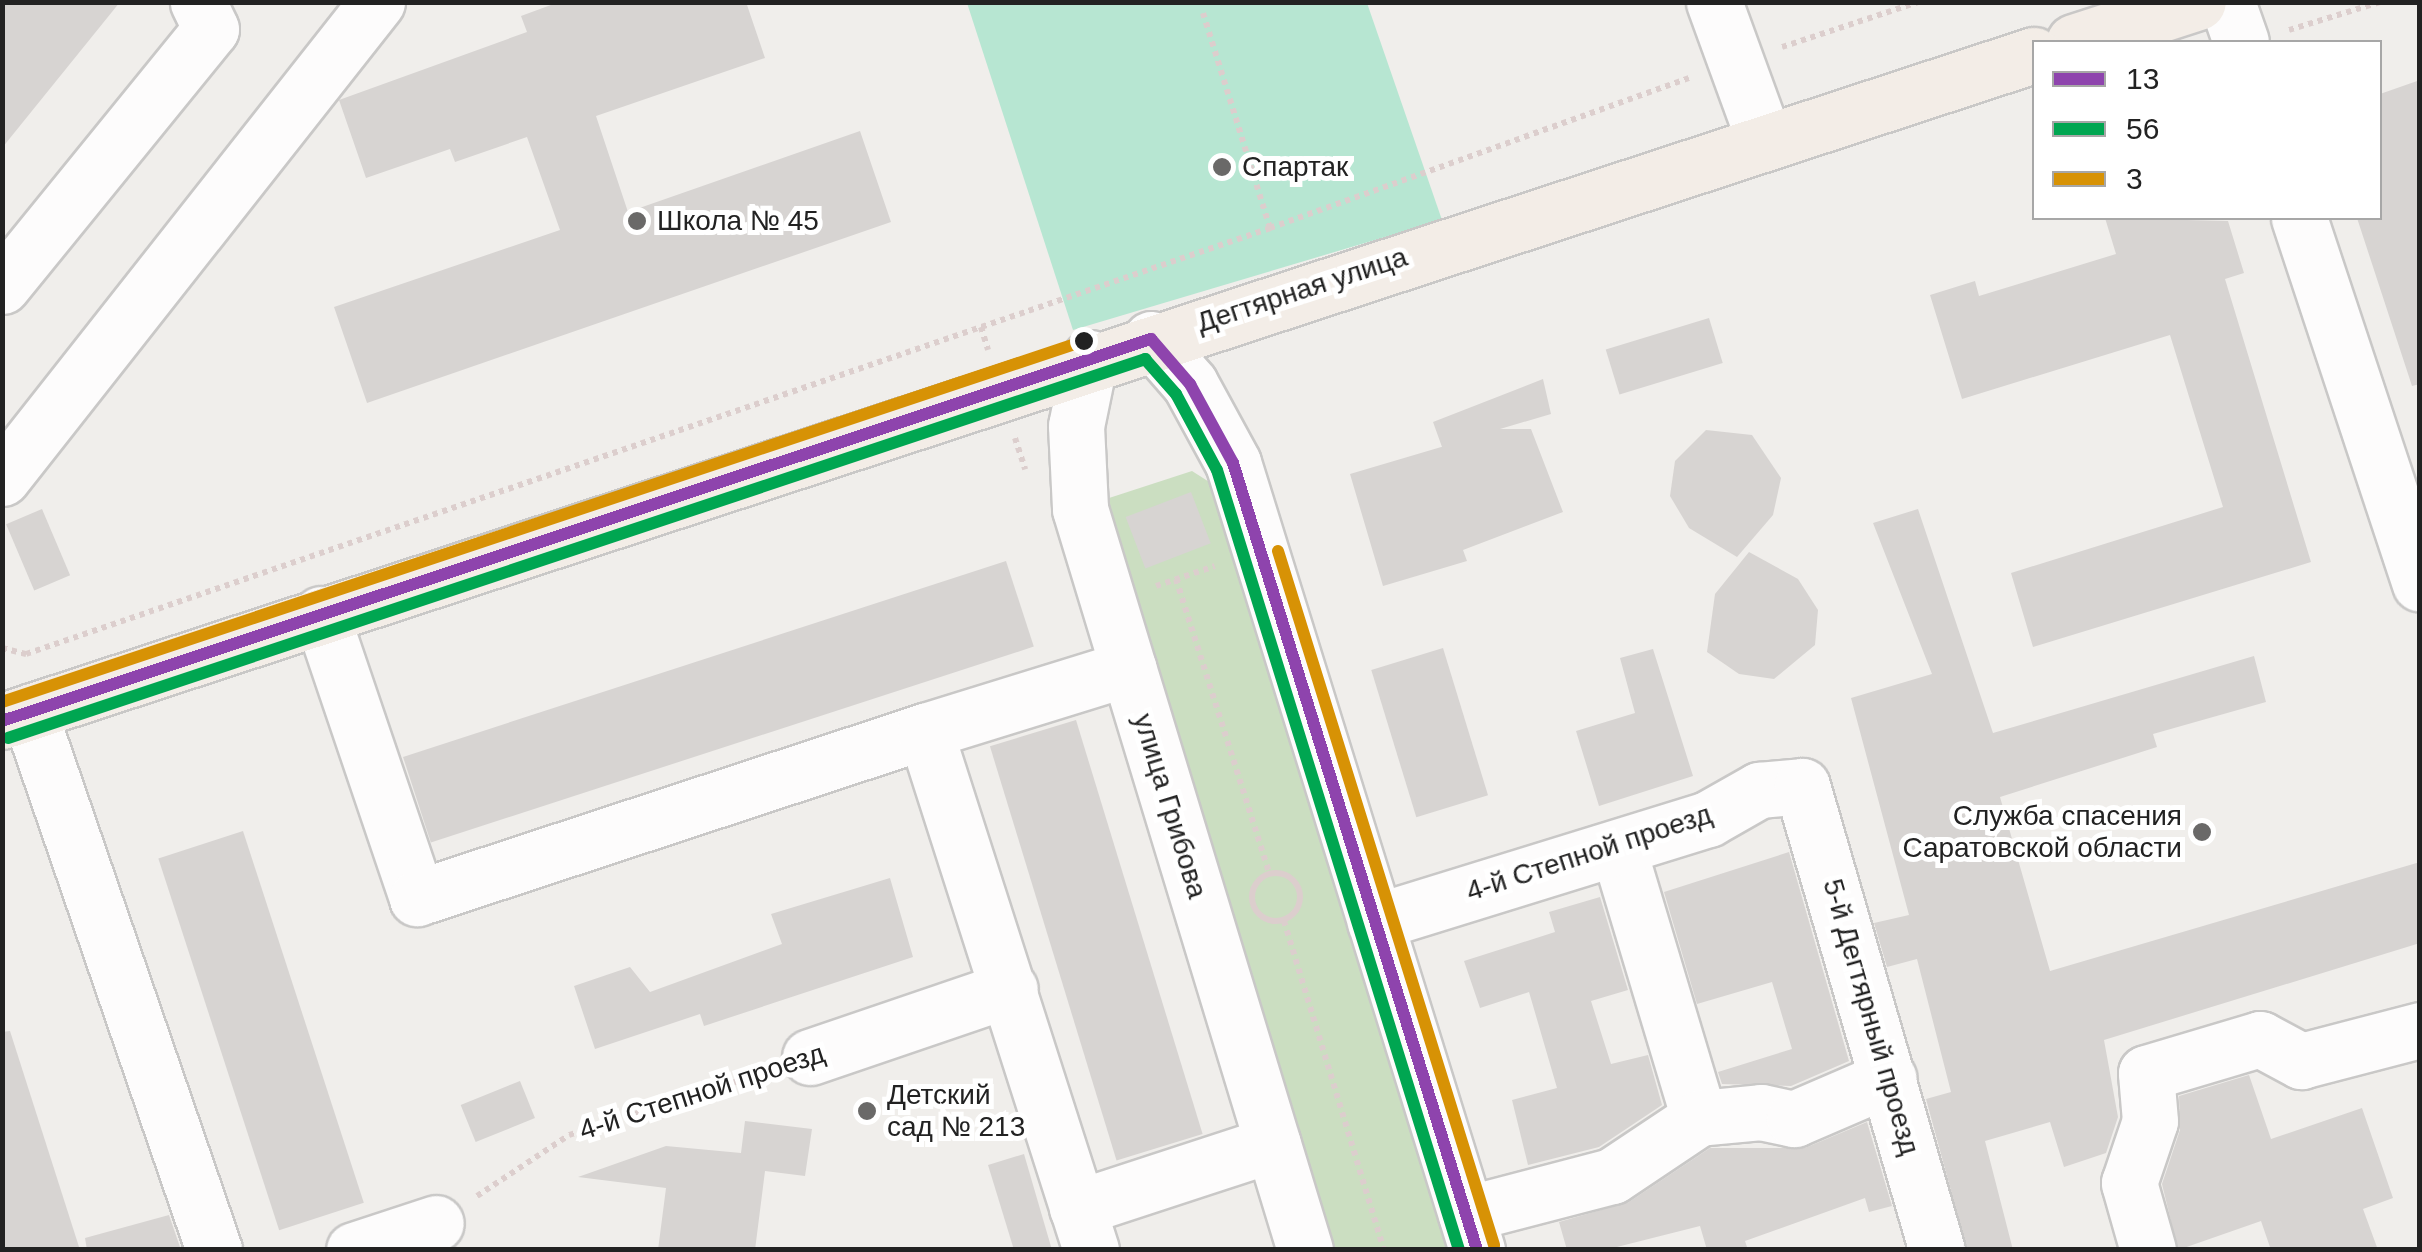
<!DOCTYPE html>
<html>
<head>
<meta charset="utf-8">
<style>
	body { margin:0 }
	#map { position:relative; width:2422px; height:1252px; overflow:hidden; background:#f0eeeb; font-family:Arial,sans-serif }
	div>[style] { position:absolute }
	.forest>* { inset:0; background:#cbdec1 }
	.pitch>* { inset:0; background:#b7e6d2 }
	.building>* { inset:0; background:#d7d4d2; transform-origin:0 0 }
	.path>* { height:6px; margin-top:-3px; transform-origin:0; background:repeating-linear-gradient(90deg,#dccecd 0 5px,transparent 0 10px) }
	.path>.ring { margin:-3px; padding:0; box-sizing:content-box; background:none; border:6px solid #dccecd; border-radius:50% }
	.roads { filter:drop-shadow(2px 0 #c9c8c7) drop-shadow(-2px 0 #c9c8c7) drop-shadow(0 2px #c9c8c7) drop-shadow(0 -2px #c9c8c7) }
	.minor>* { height:55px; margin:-27.5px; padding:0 27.5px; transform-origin:27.5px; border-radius:27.5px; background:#fdfcfc }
	.major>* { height:55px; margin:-27.5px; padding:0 27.5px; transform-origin:27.5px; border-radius:27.5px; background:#f3ede7 }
	.bus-1>* { height:12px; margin:-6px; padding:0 6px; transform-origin:6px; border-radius:6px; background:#8e44ad }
	.bus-2>* { height:12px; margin:-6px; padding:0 6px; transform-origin:6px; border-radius:6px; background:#00a651 }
	.bus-3>* { height:12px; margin:-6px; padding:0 6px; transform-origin:6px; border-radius:6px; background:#d79205 }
	.dots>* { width:28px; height:28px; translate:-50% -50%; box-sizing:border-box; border:5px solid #fff; border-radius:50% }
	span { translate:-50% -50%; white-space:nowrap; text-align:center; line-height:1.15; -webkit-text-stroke:10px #fff; paint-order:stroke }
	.poi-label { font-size:28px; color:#222 }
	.left { translate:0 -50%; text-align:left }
	.right { translate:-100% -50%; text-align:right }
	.street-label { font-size:28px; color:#222 }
	.frame { position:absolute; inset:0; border:5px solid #222; pointer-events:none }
	.legend { position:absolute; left:2032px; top:40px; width:350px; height:180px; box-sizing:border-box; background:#fff; border:2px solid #a7a7a7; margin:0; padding:12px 18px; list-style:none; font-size:30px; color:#222 }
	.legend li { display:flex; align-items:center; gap:20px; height:50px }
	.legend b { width:50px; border:2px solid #a7a7a7 }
</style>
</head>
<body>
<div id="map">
	<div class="forest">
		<div style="clip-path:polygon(1192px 471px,1214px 485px,1452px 1249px,1322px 1249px,1106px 499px)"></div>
	</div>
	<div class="pitch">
		<div style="clip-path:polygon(967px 3px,1367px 3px,1442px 220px,1073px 330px)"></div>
	</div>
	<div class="building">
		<div style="clip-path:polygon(2px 2px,120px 2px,2px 148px)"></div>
		<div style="clip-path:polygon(559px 2px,746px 2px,765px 58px,596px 116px,628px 212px,860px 131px,891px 222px,367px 403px,334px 307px,560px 230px,527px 137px,455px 162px,450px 149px,366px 178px,339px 100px,527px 32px,521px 16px)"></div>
		<div style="clip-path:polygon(2420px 80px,2420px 384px,2412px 386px,2357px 218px,2380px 218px,2380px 94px)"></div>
		<div style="clip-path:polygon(2105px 218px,2228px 221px,2244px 273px,2225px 279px,2311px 562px,2033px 647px,2011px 573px,2223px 507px,2170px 335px,1962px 399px,1930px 295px,1975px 281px,1979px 296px,2116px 254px)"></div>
		<div style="left:1709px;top:318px;width:47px;height:108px;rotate:73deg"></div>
		<div style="clip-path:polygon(1543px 379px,1551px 414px,1500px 429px,1531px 429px,1563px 512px,1463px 550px,1467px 561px,1383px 586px,1350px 474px,1475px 437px,1442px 447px,1433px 422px)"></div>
		<div style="clip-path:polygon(1706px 430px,1752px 435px,1781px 478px,1773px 515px,1737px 557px,1689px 528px,1670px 496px,1675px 461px)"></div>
		<div style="left:1191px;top:492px;width:55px;height:70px;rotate:69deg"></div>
		<div style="left:42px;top:509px;width:72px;height:39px;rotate:67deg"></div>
		<div style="clip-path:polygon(1918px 509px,1993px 733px,2254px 656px,2266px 702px,2153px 734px,2157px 747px,2000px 797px,2050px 971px,2420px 862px,2420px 943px,2104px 1040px,2118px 1117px,2106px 1153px,2064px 1167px,2050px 1122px,1985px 1141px,2013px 1250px,1967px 1250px,1926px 1099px,1951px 1092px,1917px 959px,1887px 967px,1874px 923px,1909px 915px,1851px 698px,1932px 674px,1873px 523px)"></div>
		<div style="clip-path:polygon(1749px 552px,1798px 579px,1818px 610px,1815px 645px,1774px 679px,1739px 674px,1707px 652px,1715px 594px)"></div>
		<div style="left:1006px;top:561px;width:90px;height:634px;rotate:72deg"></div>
		<div style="left:1443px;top:648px;width:154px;height:75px;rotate:73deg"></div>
		<div style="clip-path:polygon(1653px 649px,1693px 776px,1599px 806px,1576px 731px,1635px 713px,1620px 658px)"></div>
		<div style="left:1076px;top:720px;width:433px;height:90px;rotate:73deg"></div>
		<div style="left:243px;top:831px;width:391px;height:89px;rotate:72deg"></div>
		<div style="clip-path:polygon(1789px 852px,1849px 1061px,1791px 1086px,1722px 1084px,1718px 1072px,1792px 1049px,1772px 982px,1697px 1004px,1664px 892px)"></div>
		<div style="clip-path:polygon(890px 878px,913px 957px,704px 1026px,700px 1014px,595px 1049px,574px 986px,630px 967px,650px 992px,782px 944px,771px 914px)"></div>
		<div style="clip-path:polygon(1600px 897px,1628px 990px,1591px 1001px,1611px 1064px,1648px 1055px,1662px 1105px,1599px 1147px,1528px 1165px,1512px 1100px,1557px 1088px,1529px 992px,1480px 1008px,1464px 961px,1555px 932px,1549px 912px)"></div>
		<div style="clip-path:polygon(10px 1031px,80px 1250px,2px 1250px,2px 1032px)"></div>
		<div style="clip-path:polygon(2249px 1075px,2271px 1139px,2362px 1108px,2393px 1198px,2363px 1209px,2378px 1250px,2271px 1250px,2261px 1221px,2178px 1250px,2162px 1184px,2180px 1130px,2179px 1096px)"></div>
		<div style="left:520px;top:1081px;width:40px;height:64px;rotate:68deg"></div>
		<div style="clip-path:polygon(745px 1121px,812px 1129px,805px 1176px,765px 1171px,755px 1250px,658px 1250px,666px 1188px,578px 1177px,666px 1146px,741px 1153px)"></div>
		<div style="clip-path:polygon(1867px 1122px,1892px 1206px,1869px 1212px,1865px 1198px,1745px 1241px,1748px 1250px,1707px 1250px,1700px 1226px,1605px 1250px,1567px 1250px,1559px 1222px,1629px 1202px,1710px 1148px,1805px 1148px)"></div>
		<div style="clip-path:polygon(1024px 1154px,1052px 1250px,1014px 1250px,988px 1165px)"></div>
		<div style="clip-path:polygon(169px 1215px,181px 1250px,87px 1250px,85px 1238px)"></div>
	</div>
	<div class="path">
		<div style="left:1203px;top:13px;width:225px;rotate:72.7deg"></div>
		<div style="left:1270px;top:228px;width:445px;rotate:-19.7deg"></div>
		<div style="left:2289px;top:30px;width:95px;rotate:-17.1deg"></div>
		<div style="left:1782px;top:47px;width:143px;rotate:-18.3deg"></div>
		<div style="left:981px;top:327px;width:24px;rotate:73deg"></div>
		<div style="left:1015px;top:438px;width:33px;rotate:72deg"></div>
		<div style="left:1176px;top:579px;width:308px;rotate:72.4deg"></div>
		<div style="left:1156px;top:586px;width:62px;rotate:-18.7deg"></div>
		<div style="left:2px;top:648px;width:25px;rotate:14deg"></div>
		<div style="left:26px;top:654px;width:1315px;rotate:-18.9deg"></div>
		<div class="ring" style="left:1252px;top:873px;width:42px;height:42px"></div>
		<div style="left:1284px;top:921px;width:344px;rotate:73.1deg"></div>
		<div style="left:477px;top:1196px;width:110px;rotate:-33.5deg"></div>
		<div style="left:569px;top:1135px;width:207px;rotate:-17.7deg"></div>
	</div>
	<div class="roads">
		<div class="minor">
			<div style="left:1714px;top:2px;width:149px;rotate:70deg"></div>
			<div style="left:2227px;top:2px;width:42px;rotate:70.7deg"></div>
			<div style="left:2299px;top:218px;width:385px;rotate:71.7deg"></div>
			<div style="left:2px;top:286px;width:331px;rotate:-50.9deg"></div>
			<div style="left:211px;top:29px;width:30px;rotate:-116deg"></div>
			<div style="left:1151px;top:339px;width:60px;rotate:49.1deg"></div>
			<div style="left:1190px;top:384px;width:90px;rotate:61.4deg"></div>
			<div style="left:1233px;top:463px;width:824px;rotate:72.77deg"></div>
			<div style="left:1090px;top:358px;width:69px;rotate:101.6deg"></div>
			<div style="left:1076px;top:426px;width:83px;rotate:87.2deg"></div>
			<div style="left:1080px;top:509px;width:774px;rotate:73.11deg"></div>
			<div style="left:2px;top:478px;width:606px;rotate:-51.77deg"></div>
			<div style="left:321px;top:614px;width:300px;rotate:71.3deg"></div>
			<div style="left:417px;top:898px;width:535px;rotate:-18.2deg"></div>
			<div style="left:29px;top:712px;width:569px;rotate:71.02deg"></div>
			<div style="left:1618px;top:848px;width:282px;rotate:73.3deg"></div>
			<div style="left:1375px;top:922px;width:349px;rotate:-17.2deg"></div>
			<div style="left:1708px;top:819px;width:59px;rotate:-29.6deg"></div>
			<div style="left:1759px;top:790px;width:43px;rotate:-5.3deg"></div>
			<div style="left:1802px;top:786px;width:483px;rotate:73.8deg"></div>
			<div style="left:810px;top:1057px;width:211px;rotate:-18.8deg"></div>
			<div style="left:1077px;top:1208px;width:206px;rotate:-18.1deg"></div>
			<div style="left:1466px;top:1214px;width:151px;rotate:-14.6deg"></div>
			<div style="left:1612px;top:1176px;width:105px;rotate:-33.7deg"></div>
			<div style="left:1699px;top:1118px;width:62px;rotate:-5.5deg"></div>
			<div style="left:1761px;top:1112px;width:34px;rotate:12deg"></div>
			<div style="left:1794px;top:1119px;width:103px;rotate:-23.3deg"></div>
			<div style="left:354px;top:1250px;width:86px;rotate:-18.2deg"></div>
			<div style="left:1091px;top:1250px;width:545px;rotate:-107.74deg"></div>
			<div style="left:925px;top:731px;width:213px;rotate:-17.2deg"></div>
			<div style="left:2148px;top:1250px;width:70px;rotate:-105.8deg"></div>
			<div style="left:2129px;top:1183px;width:65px;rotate:-71.3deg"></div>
			<div style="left:2150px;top:1121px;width:48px;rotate:-94.8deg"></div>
			<div style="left:2146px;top:1073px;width:119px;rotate:-16.6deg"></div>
			<div style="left:2260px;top:1039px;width:47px;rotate:28.2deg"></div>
			<div style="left:2301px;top:1061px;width:123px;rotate:-14.6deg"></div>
		</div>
		<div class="major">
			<div style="left:2074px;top:42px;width:130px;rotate:-17.9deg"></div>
			<div style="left:2px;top:721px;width:2138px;rotate:-18.15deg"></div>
		</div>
	</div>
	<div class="bus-1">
		<div style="left:2px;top:721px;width:1211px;rotate:-18.39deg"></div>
		<div style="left:1151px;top:339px;width:60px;rotate:49.1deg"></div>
		<div style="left:1190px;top:384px;width:90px;rotate:61.4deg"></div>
		<div style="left:1233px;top:463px;width:824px;rotate:72.77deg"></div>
	</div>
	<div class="bus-2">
		<div style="left:8px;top:738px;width:1199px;rotate:-18.43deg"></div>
		<div style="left:1145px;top:359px;width:47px;rotate:48.5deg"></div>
		<div style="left:1176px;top:394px;width:86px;rotate:61.7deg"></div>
		<div style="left:1217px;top:470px;width:817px;rotate:72.76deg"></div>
	</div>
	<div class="bus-3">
		<div style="left:1278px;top:551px;width:727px;rotate:72.71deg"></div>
		<div style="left:2px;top:702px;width:1141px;rotate:-18.45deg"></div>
	</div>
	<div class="dots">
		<div style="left:1222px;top:167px;background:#6a6968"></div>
		<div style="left:637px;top:221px;background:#6a6968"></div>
		<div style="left:1084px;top:341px;background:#222"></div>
		<div style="left:2202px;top:832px;background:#6a6968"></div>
		<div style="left:867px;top:1111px;background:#6a6968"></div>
	</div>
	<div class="poi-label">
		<span class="left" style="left:1242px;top:167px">Спартак</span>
		<span class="left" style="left:657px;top:221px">Школа № 45</span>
		<span class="right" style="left:2182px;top:832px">Служба спасения<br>Саратовской области</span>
		<span class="left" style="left:887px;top:1111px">Детский<br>сад № 213</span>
	</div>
	<div class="street-label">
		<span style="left:1302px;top:290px;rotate:-18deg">Дегтярная улица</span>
		<span style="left:1170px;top:806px;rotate:73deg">улица Грибова</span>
		<span style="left:1589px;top:853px;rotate:-18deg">4-й Степной проезд</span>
		<span style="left:1871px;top:1017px;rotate:74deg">5-й Дегтярный проезд</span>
		<span style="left:702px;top:1092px;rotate:-18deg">4-й Степной проезд</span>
	</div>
	<div class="frame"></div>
	<ul class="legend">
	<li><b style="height:12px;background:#8e44ad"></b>13</li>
	<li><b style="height:12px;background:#00a651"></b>56</li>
	<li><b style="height:12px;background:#d79205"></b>3</li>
	</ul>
</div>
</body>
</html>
